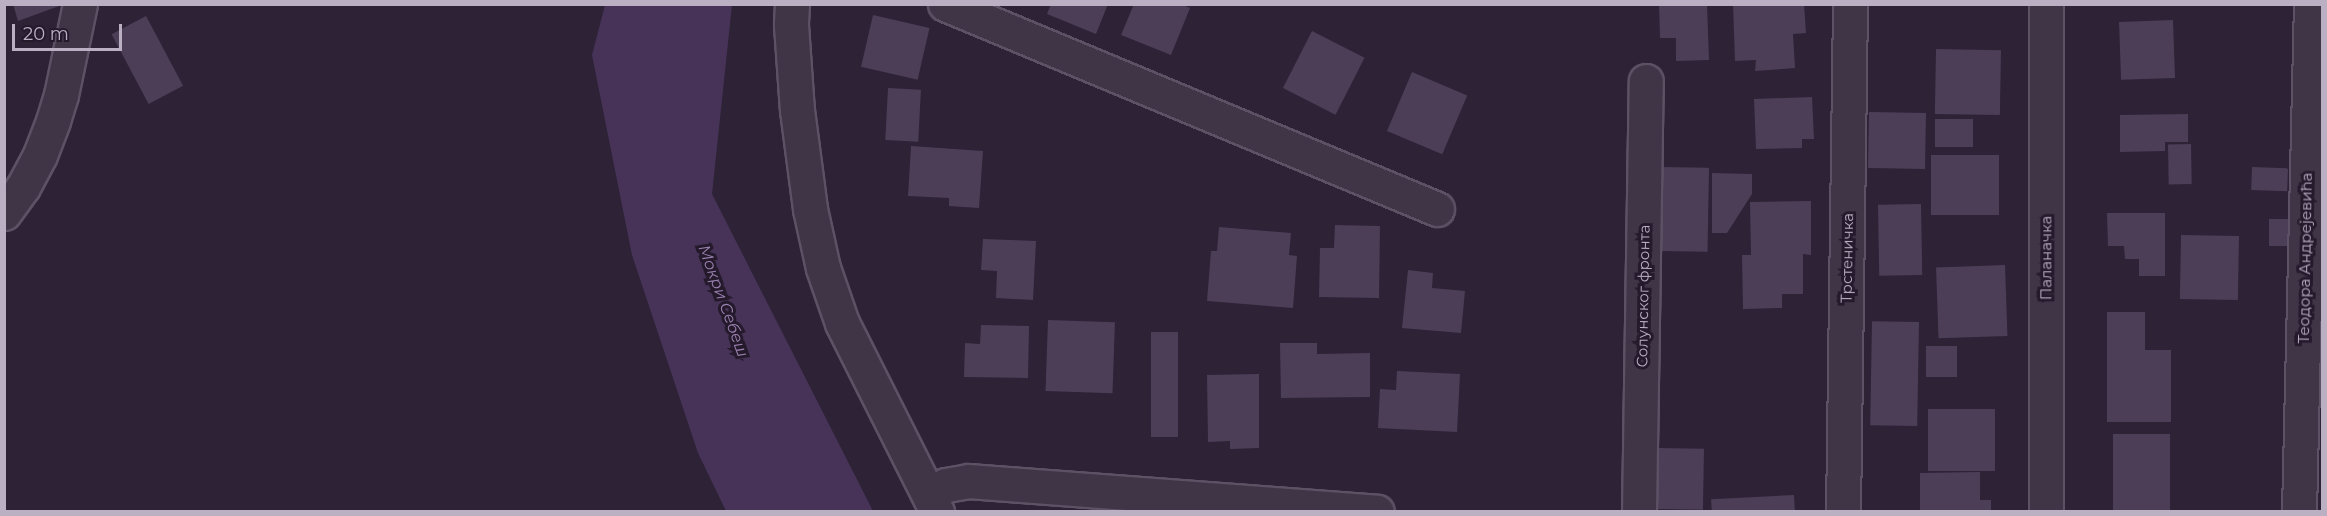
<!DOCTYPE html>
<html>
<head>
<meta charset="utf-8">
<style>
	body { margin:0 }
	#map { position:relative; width:2327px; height:516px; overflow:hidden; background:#2d2236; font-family:Montserrat,sans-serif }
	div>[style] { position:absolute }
	.water>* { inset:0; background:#473358 }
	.building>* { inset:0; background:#4c3e57; transform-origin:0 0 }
	.roads { filter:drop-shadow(2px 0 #5d5265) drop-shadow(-2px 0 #5d5265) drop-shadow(0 2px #5d5265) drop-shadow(0 -2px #5d5265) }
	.minor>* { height:33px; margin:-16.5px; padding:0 16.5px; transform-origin:16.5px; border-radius:16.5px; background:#3f3547 }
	span { translate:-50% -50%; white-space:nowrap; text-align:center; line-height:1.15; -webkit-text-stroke:6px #241a2c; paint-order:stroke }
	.street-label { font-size:15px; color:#bbafc4 }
	.water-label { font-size:16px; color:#9a80af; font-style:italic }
	.frame { position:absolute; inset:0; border:6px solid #bbafc4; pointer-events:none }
	.scale { position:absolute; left:12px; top:24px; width:110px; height:27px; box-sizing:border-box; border:3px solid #bbafc4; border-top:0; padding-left:8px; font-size:18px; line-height:21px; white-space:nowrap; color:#bbafc4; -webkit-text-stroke:4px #241a2c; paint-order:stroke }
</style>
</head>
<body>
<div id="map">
	<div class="water">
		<div style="clip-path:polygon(605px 5px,732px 5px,712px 194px,873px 511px,726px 511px,698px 453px,632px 255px,592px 55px)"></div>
	</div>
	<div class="building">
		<div style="clip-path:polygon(13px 4px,62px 4px,62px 5px,18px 21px)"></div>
		<div style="clip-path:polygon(1051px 4px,1108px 4px,1096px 34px,1047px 14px)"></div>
		<div style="clip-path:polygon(1134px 4px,1181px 4px,1190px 8px,1171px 55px,1121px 35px)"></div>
		<div style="clip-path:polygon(1659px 4px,1707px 4px,1709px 60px,1676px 61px,1676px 38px,1660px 38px)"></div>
		<div style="clip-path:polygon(1733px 4px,1804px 4px,1806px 33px,1793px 34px,1795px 68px,1755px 71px,1756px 60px,1735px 61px)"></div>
		<div style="left:873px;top:15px;width:58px;height:53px;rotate:13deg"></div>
		<div style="left:146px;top:16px;width:79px;height:39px;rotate:62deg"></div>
		<div style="left:2173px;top:20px;width:58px;height:54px;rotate:88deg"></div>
		<div style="left:1312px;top:31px;width:59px;height:64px;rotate:27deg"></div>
		<div style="left:1936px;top:49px;width:65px;height:65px;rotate:1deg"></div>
		<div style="left:1412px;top:72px;width:60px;height:64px;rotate:23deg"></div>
		<div style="left:888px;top:88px;width:33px;height:52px;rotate:3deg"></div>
		<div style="clip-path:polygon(1812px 97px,1814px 139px,1802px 139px,1802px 148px,1756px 149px,1754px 99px)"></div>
		<div style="left:1869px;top:112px;width:57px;height:56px;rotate:1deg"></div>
		<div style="clip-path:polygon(2188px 114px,2188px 142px,2165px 142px,2165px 151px,2120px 152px,2120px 115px)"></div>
		<div style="left:1935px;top:119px;width:38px;height:28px"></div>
		<div style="left:2191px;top:144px;width:40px;height:23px;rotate:89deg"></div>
		<div style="clip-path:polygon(911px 146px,983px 151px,979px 208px,949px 206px,949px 198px,908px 196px)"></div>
		<div style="left:1931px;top:155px;width:68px;height:60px"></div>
		<div style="left:1660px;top:167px;width:49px;height:84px;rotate:1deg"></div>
		<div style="left:2252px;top:167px;width:36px;height:23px;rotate:2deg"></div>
		<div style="clip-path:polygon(1712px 173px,1752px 174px,1752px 194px,1727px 233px,1712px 233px)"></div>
		<div style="clip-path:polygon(1811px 201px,1811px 255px,1803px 254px,1803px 294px,1782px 294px,1782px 308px,1743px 309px,1742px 255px,1751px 255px,1750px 202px)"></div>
		<div style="left:1921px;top:204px;width:71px;height:43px;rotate:89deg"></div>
		<div style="clip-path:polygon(2107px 213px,2165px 213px,2165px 276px,2139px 276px,2139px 259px,2125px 259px,2124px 246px,2108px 246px)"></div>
		<div style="left:2295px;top:219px;width:27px;height:26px;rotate:90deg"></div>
		<div style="clip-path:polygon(1335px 225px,1380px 226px,1379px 298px,1319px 297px,1320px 248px,1334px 248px)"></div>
		<div style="clip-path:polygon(1219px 227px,1291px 233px,1289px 255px,1297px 256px,1293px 308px,1207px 301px,1211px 251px,1217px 251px)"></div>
		<div style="left:2181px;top:235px;width:58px;height:64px;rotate:1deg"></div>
		<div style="clip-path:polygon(983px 239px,1036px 241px,1033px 300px,996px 298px,997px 271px,981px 270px)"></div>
		<div style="left:2005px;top:265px;width:71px;height:69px;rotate:88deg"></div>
		<div style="clip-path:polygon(1408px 270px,1433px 273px,1432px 288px,1465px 291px,1461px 333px,1402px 328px)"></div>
		<div style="clip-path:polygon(2107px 312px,2145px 312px,2145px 350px,2171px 350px,2171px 422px,2107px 422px)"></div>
		<div style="left:1048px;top:320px;width:67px;height:71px;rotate:2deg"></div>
		<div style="left:1919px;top:322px;width:104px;height:47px;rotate:91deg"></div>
		<div style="clip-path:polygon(981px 325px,1029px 326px,1028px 378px,964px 377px,965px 343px,980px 344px)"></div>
		<div style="left:1151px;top:332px;width:27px;height:105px"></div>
		<div style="clip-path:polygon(1280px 343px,1317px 343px,1317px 354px,1370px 353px,1370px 397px,1281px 398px)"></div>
		<div style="left:1957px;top:346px;width:31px;height:31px;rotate:90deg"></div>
		<div style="clip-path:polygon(1397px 371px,1460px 374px,1457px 432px,1378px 428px,1380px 389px,1396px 390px)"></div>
		<div style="clip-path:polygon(1259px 374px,1259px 448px,1230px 449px,1230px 441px,1208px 442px,1207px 375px)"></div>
		<div style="left:1928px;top:409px;width:67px;height:62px"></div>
		<div style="left:2113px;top:434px;width:57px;height:78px"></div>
		<div style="left:1658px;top:448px;width:46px;height:61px;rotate:1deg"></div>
		<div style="clip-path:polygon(1980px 472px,1980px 500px,1991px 500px,1991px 512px,1920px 512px,1920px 473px)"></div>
		<div style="left:1794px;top:495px;width:17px;height:83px;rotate:87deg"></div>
	</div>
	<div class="roads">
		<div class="minor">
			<div style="left:792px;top:4px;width:21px;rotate:93deg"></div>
			<div style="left:791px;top:25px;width:85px;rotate:86deg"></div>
			<div style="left:797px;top:110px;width:100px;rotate:82.5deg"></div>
			<div style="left:810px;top:209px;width:60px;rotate:77.6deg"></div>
			<div style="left:823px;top:268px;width:58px;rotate:70.9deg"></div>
			<div style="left:842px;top:323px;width:212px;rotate:63.3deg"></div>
			<div style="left:945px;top:4px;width:533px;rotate:22.62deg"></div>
			<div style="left:4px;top:213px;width:32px;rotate:-54deg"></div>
			<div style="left:23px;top:187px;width:36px;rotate:-62deg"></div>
			<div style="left:40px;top:155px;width:36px;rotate:-69deg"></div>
			<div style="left:53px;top:121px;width:27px;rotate:-73deg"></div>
			<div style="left:61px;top:95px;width:93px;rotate:-78.2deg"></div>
			<div style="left:929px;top:494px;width:19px;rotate:-28deg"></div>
			<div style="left:946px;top:485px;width:22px;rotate:-10deg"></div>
			<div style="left:968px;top:481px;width:410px;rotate:4.3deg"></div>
			<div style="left:1639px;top:512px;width:431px;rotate:-89.1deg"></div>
			<div style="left:1843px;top:512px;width:508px;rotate:-89.21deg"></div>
			<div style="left:2046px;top:512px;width:508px;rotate:-90deg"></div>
			<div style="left:2299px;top:512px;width:508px;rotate:-88.65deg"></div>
		</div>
	</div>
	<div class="street-label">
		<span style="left:1847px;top:258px;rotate:-89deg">Трстеничка</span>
		<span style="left:2046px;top:258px;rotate:-90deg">Паланачка</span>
		<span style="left:2305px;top:258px;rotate:-89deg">Теодора Андрејевића</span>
		<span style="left:1643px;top:296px;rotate:-89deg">Солунског фронта</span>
	</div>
	<div class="water-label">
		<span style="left:723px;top:301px;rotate:70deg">Мокри Себеш</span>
	</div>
	<div class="frame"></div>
	<div class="scale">20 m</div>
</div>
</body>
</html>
